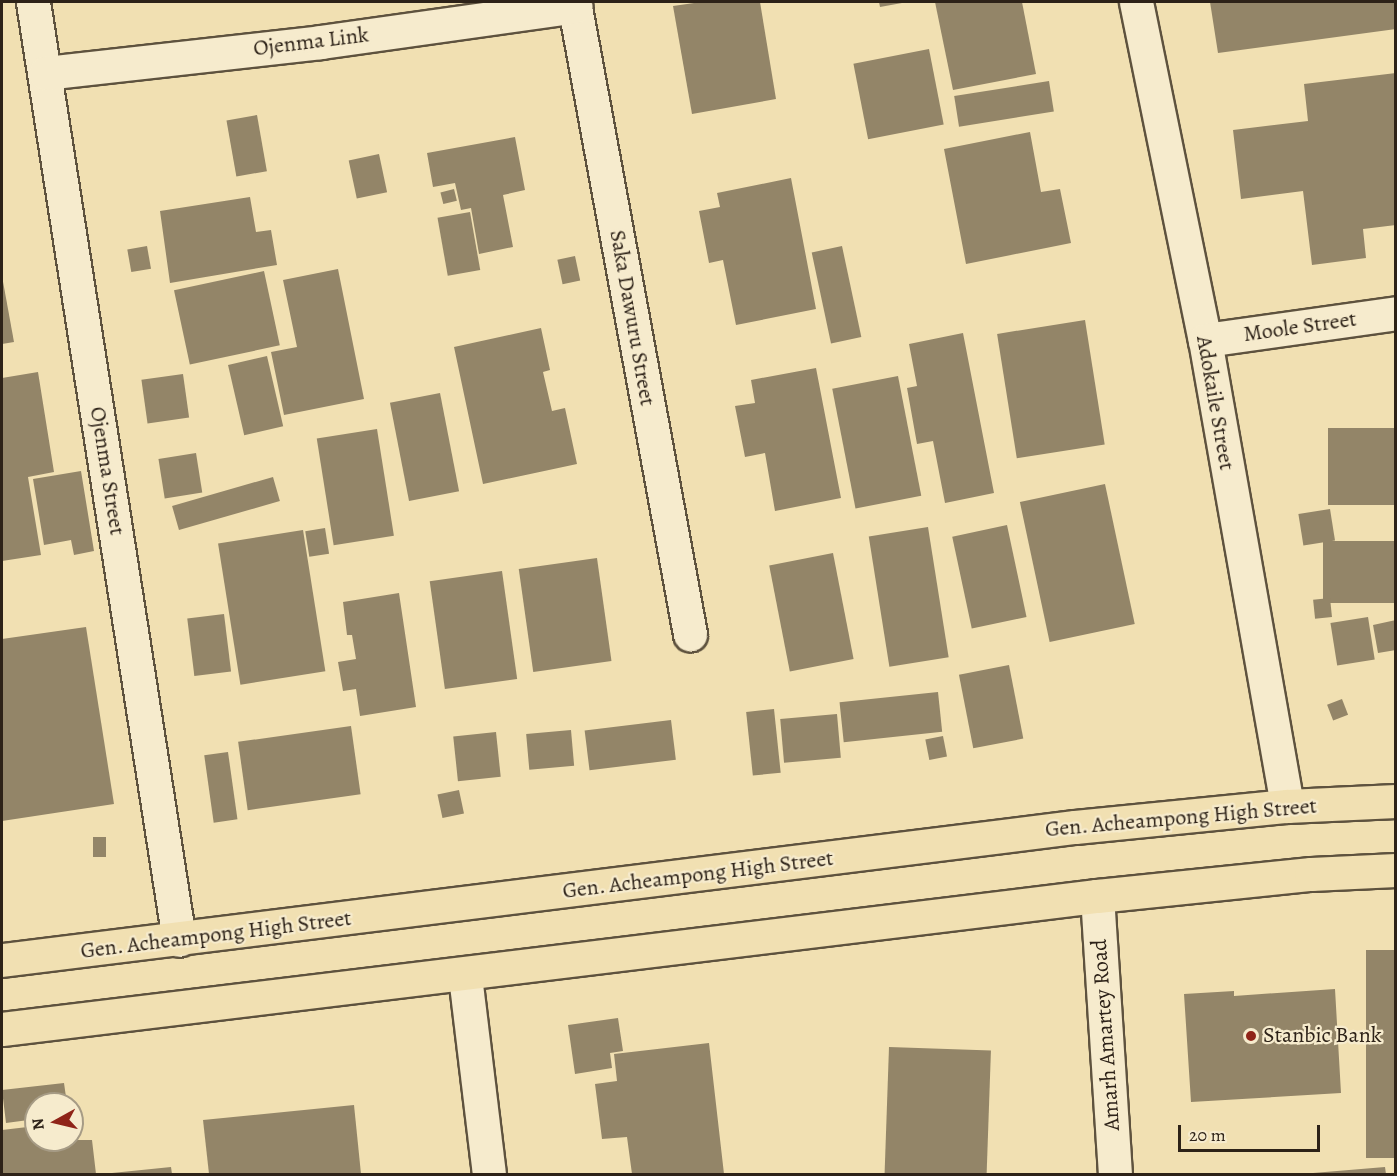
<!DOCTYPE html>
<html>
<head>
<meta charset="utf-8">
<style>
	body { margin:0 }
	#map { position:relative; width:1397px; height:1176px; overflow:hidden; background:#f1e0b2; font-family:Alegreya,serif }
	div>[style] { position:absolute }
	.building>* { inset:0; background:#938568; transform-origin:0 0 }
	.roads { filter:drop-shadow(2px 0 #5e523e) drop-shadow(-2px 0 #5e523e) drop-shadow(0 2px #5e523e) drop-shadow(0 -2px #5e523e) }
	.minor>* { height:33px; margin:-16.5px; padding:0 16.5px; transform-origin:16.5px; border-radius:16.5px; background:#f6ebcd }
	.major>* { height:33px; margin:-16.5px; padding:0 16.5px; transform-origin:16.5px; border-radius:16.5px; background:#f1e0b2 }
	.dots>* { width:16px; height:16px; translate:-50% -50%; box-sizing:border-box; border:3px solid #f6ebcd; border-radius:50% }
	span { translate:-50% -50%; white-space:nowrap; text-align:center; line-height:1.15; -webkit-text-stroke:4.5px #f6ebcd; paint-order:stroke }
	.street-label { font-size:22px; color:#2d2218 }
	.poi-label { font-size:22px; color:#2d2218 }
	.left { translate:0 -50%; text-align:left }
	.frame { position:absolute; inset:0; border:3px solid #2d2218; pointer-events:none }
	.north { position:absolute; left:24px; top:1092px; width:60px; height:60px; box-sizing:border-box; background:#f6ebcd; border:2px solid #a69b85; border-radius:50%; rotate:262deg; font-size:16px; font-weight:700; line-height:24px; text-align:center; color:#2d2218 }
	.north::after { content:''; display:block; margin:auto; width:21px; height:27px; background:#8f2418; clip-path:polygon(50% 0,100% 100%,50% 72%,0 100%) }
	.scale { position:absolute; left:1178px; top:1125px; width:142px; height:27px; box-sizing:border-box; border:3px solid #2d2218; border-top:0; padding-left:8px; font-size:18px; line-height:21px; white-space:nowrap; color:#2d2218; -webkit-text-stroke:4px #f6ebcd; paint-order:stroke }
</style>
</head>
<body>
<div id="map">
	<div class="building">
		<div style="clip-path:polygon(701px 2px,760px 2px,776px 99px,692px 114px,673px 6px)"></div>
		<div style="clip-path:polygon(879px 2px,902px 2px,902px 3px,880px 7px)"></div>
		<div style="clip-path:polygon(935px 2px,1022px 2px,1036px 74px,953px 90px)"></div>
		<div style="clip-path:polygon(1210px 2px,1396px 2px,1396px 29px,1218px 53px)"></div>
		<div style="left:929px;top:49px;width:77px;height:77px;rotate:79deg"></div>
		<div style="clip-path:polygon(1396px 73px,1396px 225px,1363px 229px,1366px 258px,1312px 265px,1303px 191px,1241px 199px,1233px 130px,1308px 121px,1304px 84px)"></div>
		<div style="left:1049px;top:81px;width:31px;height:96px;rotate:81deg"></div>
		<div style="left:257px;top:115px;width:57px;height:31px;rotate:80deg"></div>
		<div style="clip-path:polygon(1030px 132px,1041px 192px,1060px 189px,1071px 243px,966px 264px,944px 149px)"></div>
		<div style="clip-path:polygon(515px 137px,525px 190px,503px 195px,513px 247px,479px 254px,471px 208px,461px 210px,455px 183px,433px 187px,427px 153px)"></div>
		<div style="left:379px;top:154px;width:39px;height:31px;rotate:78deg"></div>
		<div style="clip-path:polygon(791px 178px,816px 309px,736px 325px,723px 260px,709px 263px,699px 211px,720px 207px,717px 193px)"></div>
		<div style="left:454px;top:189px;width:12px;height:14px;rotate:76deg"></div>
		<div style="clip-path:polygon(250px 197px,256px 232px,271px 230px,277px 265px,170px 283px,160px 211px)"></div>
		<div style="left:470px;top:212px;width:59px;height:33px;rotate:80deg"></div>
		<div style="left:147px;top:246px;width:23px;height:20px;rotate:80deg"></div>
		<div style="left:842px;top:246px;width:93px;height:31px;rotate:78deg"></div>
		<div style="left:575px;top:256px;width:25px;height:18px;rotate:78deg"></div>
		<div style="clip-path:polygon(338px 269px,364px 399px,284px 415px,271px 352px,297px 347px,283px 280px)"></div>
		<div style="left:264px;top:271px;width:76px;height:92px;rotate:78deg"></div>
		<div style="clip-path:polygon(2px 276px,14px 342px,2px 344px)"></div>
		<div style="left:1085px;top:320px;width:126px;height:89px;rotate:81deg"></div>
		<div style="clip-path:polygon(541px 328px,550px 370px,543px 372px,552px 411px,565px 408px,577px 464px,483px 484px,454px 347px)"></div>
		<div style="clip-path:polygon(963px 333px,994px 493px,945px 503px,933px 441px,917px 444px,907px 388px,917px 386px,909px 344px)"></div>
		<div style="left:267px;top:356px;width:72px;height:40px;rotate:77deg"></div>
		<div style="clip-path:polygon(816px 368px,841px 498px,775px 511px,765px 453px,745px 457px,735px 406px,755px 403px,751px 380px)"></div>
		<div style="clip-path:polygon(38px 372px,54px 472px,28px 477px,41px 555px,2px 561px,2px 378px)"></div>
		<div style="left:183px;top:374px;width:44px;height:42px;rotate:82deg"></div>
		<div style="left:898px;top:376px;width:122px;height:67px;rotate:79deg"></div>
		<div style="left:440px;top:393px;width:100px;height:51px;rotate:79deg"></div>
		<div style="left:1396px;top:428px;width:77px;height:68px;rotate:90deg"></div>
		<div style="left:377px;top:429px;width:108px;height:61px;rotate:81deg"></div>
		<div style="left:196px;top:453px;width:40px;height:38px;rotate:81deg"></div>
		<div style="clip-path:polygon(81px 471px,94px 551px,74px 555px,71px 540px,44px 545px,33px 479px)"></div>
		<div style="left:273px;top:477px;width:25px;height:105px;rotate:74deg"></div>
		<div style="left:1105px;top:484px;width:143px;height:87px;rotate:78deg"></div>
		<div style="left:1330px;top:509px;width:32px;height:32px;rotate:81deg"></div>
		<div style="left:1007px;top:525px;width:94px;height:56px;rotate:78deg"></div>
		<div style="left:928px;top:527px;width:132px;height:60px;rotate:81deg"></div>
		<div style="left:325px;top:528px;width:26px;height:20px;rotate:81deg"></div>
		<div style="left:303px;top:530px;width:143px;height:86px;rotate:81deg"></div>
		<div style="left:1396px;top:541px;width:62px;height:73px;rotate:90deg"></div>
		<div style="left:833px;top:553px;width:108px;height:65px;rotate:79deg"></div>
		<div style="left:597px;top:558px;width:104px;height:79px;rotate:82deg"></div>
		<div style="left:502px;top:571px;width:109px;height:73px;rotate:82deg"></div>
		<div style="clip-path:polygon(399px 593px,416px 707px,360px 716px,356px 689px,343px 691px,338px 662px,356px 659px,352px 635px,347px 635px,343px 602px)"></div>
		<div style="left:1330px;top:598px;width:19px;height:17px;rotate:84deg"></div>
		<div style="left:224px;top:614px;width:58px;height:37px;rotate:83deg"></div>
		<div style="left:1368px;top:617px;width:43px;height:38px;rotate:81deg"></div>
		<div style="clip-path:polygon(1396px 620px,1396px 650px,1378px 653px,1373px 625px)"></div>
		<div style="clip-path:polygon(86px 627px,114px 804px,2px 821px,2px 639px)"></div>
		<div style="left:1009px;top:665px;width:75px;height:51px;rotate:79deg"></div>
		<div style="left:938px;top:692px;width:40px;height:99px;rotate:84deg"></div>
		<div style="left:1342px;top:699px;width:17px;height:16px;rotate:69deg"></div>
		<div style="left:774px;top:709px;width:64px;height:28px;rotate:84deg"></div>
		<div style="left:837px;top:714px;width:44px;height:57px;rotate:85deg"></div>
		<div style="left:671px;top:720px;width:40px;height:87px;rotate:83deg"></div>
		<div style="left:351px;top:726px;width:69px;height:114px;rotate:82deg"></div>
		<div style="left:571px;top:730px;width:36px;height:45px;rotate:85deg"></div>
		<div style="left:496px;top:732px;width:45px;height:43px;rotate:84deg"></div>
		<div style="left:943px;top:736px;width:21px;height:18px;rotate:79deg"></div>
		<div style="left:228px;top:752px;width:68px;height:24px;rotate:82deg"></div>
		<div style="left:459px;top:790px;width:24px;height:22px;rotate:78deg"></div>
		<div style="left:93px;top:837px;width:13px;height:20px"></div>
		<div style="left:1366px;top:950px;width:30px;height:208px"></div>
		<div style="clip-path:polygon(1335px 989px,1341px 1093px,1191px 1102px,1184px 994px,1234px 991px,1234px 996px)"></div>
		<div style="clip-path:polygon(618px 1018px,623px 1051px,610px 1053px,612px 1068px,575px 1074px,568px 1025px)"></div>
		<div style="clip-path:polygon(709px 1043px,724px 1174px,632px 1174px,627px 1137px,602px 1139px,595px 1084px,617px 1081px,614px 1054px)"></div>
		<div style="left:889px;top:1047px;width:102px;height:127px;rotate:2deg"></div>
		<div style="clip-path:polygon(64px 1083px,67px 1104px,36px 1104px,36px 1119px,6px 1123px,2px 1090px)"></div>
		<div style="clip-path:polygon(354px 1105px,361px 1174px,209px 1174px,203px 1120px)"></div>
		<div style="clip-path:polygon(36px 1126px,36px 1140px,92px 1140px,96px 1174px,2px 1174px,2px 1130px)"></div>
		<div style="clip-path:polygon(171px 1167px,172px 1174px,112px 1174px,112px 1173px)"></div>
		<div style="clip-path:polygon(1385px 1167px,1386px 1174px,1313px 1174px,1313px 1173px)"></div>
	</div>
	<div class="roads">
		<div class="minor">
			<div style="left:33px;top:2px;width:949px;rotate:81.15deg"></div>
			<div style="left:574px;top:2px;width:643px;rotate:79.6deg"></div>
			<div style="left:1136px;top:2px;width:345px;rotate:78.5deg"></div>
			<div style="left:1205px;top:340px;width:473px;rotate:80deg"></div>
			<div style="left:45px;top:73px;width:277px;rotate:-6.4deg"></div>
			<div style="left:320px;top:42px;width:258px;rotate:-8deg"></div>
			<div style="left:1205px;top:340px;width:193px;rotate:-8deg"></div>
			<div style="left:1097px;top:896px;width:279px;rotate:86.3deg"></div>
			<div style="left:465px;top:976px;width:199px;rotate:83.1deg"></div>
		</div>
		<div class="major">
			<div style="left:2px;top:960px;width:1081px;rotate:-7.07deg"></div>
			<div style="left:1075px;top:827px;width:213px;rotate:-5.7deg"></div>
			<div style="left:1287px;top:806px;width:109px;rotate:-2.6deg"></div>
			<div style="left:2px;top:1029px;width:1103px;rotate:-6.93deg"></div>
			<div style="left:1097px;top:896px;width:215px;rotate:-5.9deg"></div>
			<div style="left:1311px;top:874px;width:85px;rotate:-2.7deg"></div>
		</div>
	</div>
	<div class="dots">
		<div style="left:1251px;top:1036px;background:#8f2418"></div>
	</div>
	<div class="street-label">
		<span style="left:311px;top:42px;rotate:-7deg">Ojenma Link</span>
		<span style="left:632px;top:318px;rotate:80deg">Saka Dawuru Street</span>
		<span style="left:1300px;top:327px;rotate:-8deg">Moole Street</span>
		<span style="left:1215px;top:403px;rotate:80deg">Adokaile Street</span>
		<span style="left:107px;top:471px;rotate:81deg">Ojenma Street</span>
		<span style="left:1181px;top:818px;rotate:-5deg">Gen. Acheampong High Street</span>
		<span style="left:698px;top:875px;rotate:-7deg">Gen. Acheampong High Street</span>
		<span style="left:216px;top:935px;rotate:-7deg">Gen. Acheampong High Street</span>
		<span style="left:1106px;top:1035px;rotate:-94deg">Amarh Amartey Road</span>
	</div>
	<div class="poi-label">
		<span class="left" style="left:1263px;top:1036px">Stanbic Bank</span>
	</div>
	<div class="frame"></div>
	<div class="north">N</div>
	<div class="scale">20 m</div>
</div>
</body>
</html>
